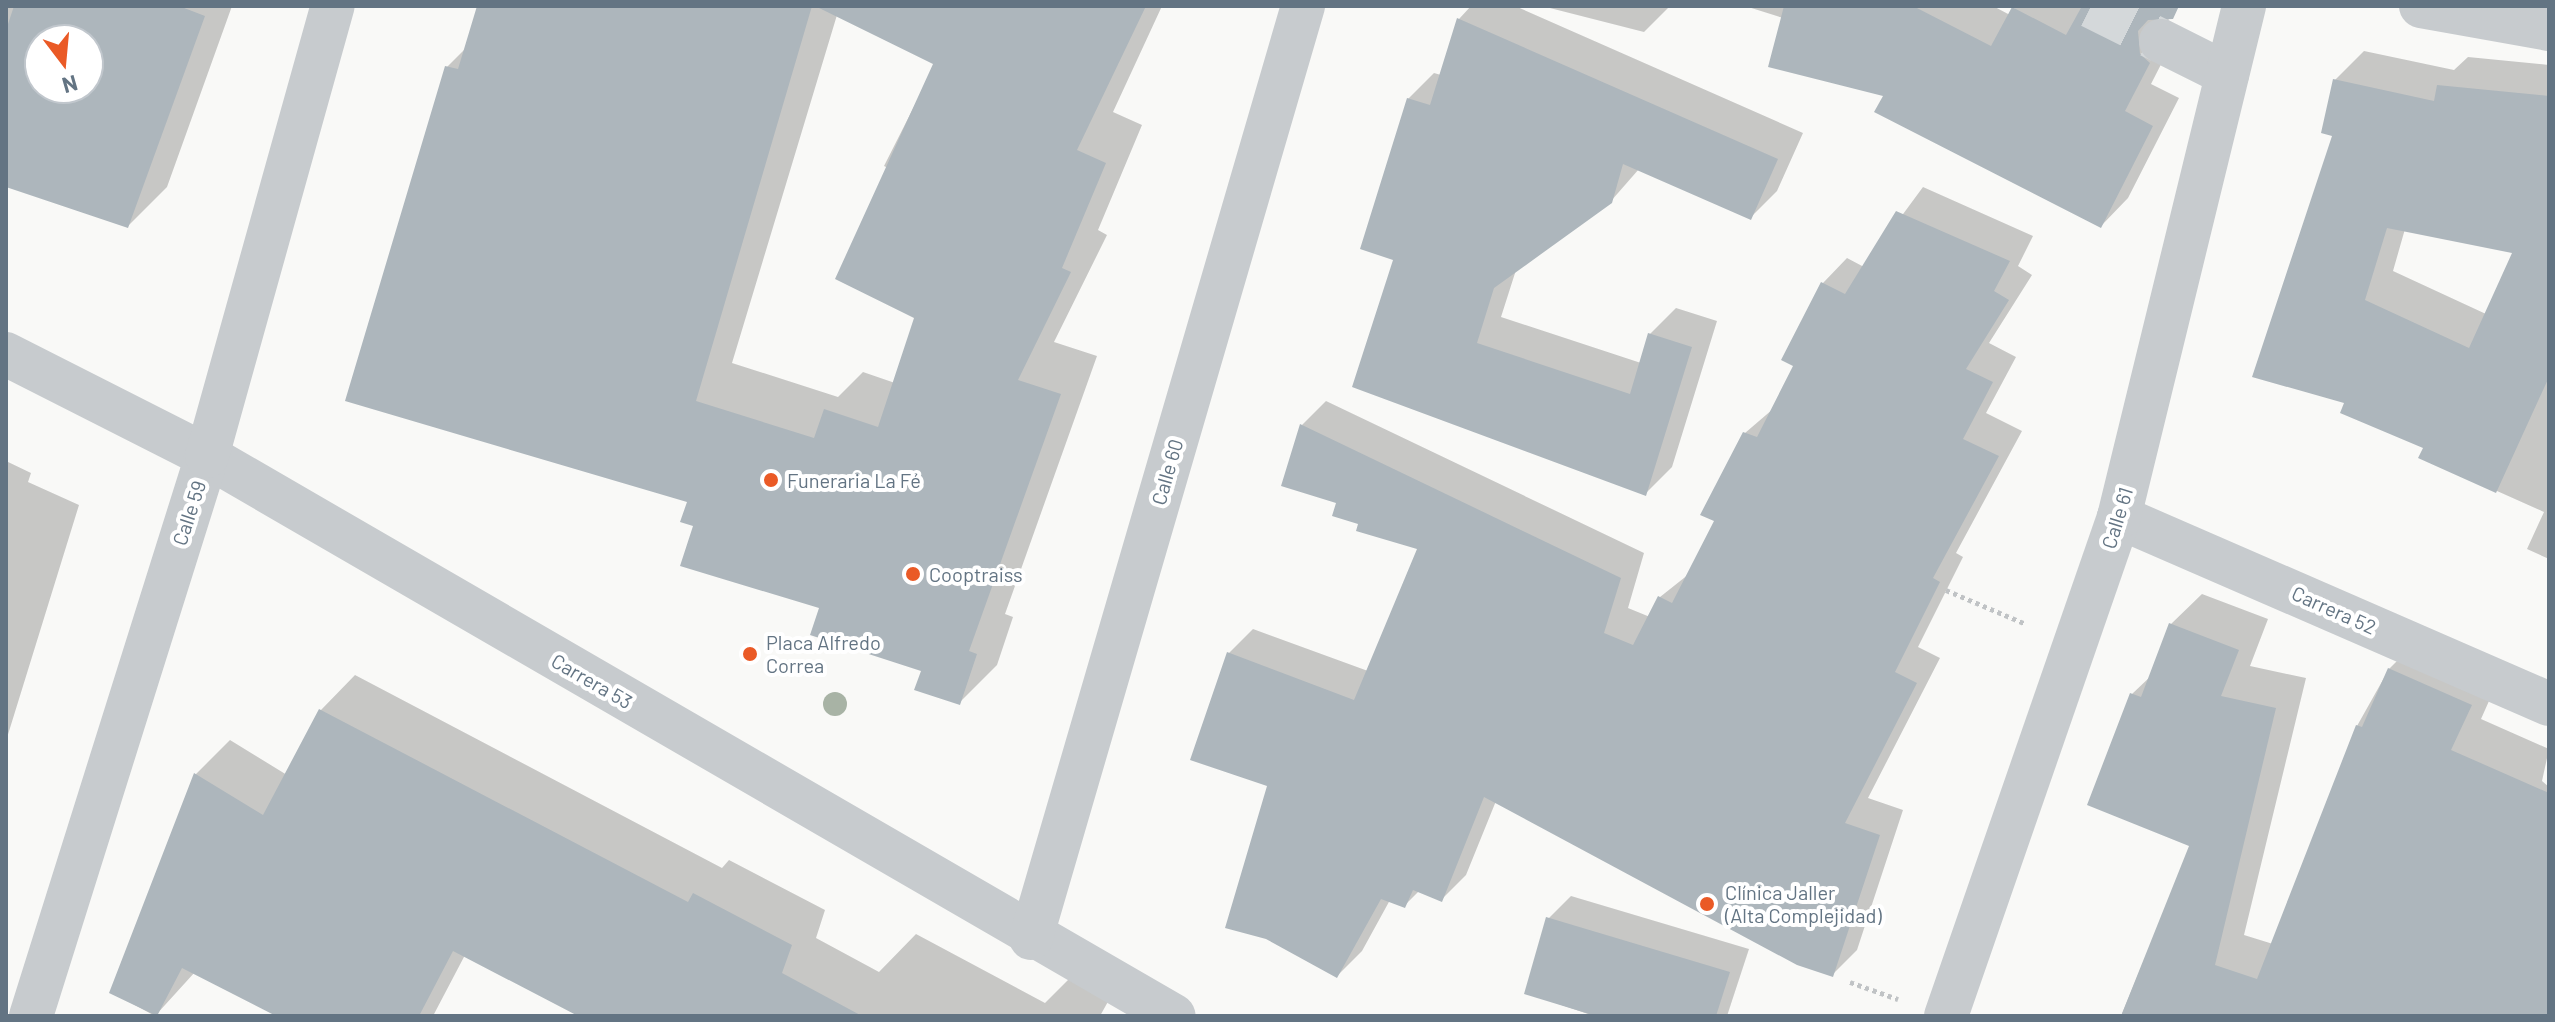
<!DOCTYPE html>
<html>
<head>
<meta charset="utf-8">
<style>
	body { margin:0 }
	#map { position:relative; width:2555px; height:1022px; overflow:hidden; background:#f9f9f7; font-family:Barlow,sans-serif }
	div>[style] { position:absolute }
	.shadow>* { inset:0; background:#0003 }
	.building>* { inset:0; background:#adb6bc }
	.minor-tunnel>* { height:44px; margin-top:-22px; transform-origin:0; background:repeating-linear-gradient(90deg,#d4d8da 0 44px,transparent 0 66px) }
	.path>* { height:5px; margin-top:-2.5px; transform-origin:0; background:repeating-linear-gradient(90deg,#c0c3c5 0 4px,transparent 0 8px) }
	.minor>* { height:44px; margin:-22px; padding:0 22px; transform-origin:22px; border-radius:22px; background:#c7cbce }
	.trees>* { width:24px; height:24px; margin:-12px; border-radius:50%; background:#a8b3a5 }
	.dots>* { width:22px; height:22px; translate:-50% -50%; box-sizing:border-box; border:4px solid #fff; border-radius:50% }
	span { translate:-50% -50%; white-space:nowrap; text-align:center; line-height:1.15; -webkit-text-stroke:8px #fff; paint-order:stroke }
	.street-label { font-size:20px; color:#637483 }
	.poi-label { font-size:20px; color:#637483 }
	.left { translate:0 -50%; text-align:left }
	.frame { position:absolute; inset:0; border:8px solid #637483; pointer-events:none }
	.north { position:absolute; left:24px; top:24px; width:80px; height:80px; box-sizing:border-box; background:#fff; border:2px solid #c1c7cd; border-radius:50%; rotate:164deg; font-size:22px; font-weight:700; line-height:32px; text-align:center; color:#637483 }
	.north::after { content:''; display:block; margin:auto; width:28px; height:36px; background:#ea5a26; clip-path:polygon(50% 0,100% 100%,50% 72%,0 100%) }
</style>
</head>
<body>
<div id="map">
	<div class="shadow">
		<div style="clip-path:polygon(evenodd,6px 6px,232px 6px,167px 187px,128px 226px,6px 185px,6px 6px,40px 40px,88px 40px,88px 88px,40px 88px,40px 40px)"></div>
		<div style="clip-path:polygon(evenodd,479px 6px,1162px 6px,1113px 112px,1142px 125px,1098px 230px,1107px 235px,1054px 342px,1097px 356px,1005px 614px,1013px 617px,997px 665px,959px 703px,923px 670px,696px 525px,689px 500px,447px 67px,466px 48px,479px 6px,837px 15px,936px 63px,884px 166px,892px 170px,917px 317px,895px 383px,863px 372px,838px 397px,732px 363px,837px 15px)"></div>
		<div style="clip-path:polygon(1471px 6px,1515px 6px,1803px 133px,1777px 191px,1750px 218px,1639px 169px,1611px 201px,1516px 270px,1501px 317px,1641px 363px,1650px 334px,1676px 308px,1717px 321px,1672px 467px,1646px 493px,1355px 386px,1395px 259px,1408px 99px,1434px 73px,1441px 75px,1459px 19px)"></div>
		<div style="clip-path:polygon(1542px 6px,1670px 6px,1644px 32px)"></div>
		<div style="clip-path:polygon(1745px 6px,1993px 6px,2010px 15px,2016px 6px,2179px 6px,2166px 14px,2176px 35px,2151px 84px,2179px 98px,2128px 198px,2101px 226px,1885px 95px,1783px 18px)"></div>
		<div style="clip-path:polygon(evenodd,2364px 51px,2454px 70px,2468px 57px,2549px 65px,2549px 559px,2527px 549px,2544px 512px,2421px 457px,2426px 447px,2346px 402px,2335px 80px,2364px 51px,2405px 229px,2515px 251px,2486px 314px,2393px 271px,2405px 229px)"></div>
		<div style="clip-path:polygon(1923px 187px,2033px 236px,2018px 266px,2032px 275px,1989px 343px,2016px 357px,1986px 413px,2022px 431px,1956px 553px,1963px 557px,1918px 647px,1940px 658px,1868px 798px,1903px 810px,1857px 950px,1832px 975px,1496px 801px,1466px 875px,1441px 900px,1419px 891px,1404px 906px,1390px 900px,1362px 951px,1337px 976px,1267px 937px,1269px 784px,1228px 654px,1253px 629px,1368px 671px,1419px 548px,1361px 523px,1338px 501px,1302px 425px,1326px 401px,1644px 553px,1628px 608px,1650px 617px,1660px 597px,1689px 574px,1717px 520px,1745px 433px,1773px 409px,1796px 365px,1823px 283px,1847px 258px,1864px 267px)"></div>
		<div style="clip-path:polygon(6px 461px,31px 473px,28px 482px,79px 505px,6px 741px)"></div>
		<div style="clip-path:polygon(2202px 594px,2268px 619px,2250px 666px,2306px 678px,2244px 935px,2273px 944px,2357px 726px,2389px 669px,2420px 638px,2501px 674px,2481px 719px,2549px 749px,2542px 781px,2549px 787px,2549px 1016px,2121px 1016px,2192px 844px,2132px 694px,2152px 675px,2171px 624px)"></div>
		<div style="clip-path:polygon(355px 675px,722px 868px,729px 860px,825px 910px,816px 938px,879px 972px,916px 934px,1045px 1003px,1079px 969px,1115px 989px,1100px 1016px,582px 1016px,465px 955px,433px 1016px,280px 1016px,195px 972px,155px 1016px,111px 992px,196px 774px,230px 740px,287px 775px,321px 710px)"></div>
		<div style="clip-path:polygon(1571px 896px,1749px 949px,1727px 1016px,1594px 1016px,1526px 993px,1548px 919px)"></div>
	</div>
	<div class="building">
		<div style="clip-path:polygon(evenodd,14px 6px,179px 6px,205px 16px,128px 228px,6px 187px,6px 30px,14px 6px,40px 40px,88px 40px,88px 88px,40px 88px,40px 40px)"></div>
		<div style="clip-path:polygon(477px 6px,812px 6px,696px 401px,814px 438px,824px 409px,878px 427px,914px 318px,835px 279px,933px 64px,815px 6px,1146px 6px,1077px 150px,1106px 163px,1062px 268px,1071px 272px,1018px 380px,1061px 394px,969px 651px,977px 654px,960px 705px,914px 690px,921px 671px,810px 635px,819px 608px,680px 566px,693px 526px,680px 522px,687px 502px,345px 401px,445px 66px,458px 69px)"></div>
		<div style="clip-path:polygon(1784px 6px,1913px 6px,1991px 46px,2012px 7px,2066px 35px,2082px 6px,2179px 6px,2173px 19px,2148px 20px,2138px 31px,2140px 54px,2150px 63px,2125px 111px,2153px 126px,2101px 228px,1874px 112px,1883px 96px,1768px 67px)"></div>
		<div style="clip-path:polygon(1457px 18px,1778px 159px,1751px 220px,1623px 164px,1612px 203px,1494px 288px,1477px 343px,1630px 394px,1648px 333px,1692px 347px,1646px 496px,1352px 387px,1393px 260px,1360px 249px,1407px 98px,1430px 105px)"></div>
		<div style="clip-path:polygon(evenodd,2333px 79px,2434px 101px,2437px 85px,2549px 96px,2549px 377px,2496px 493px,2418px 458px,2423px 448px,2340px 413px,2344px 403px,2252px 377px,2332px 136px,2321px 133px,2333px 79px,2387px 228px,2512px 253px,2469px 348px,2365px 300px,2387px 228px)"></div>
		<div style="clip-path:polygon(1896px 211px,2010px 261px,1994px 291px,2009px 300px,1966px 369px,1993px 382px,1963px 439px,1999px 456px,1933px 578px,1940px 582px,1895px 672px,1917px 683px,1845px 823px,1880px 835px,1833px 977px,1797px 965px,1484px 797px,1442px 902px,1413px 890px,1405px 908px,1381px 899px,1337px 978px,1266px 939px,1225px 928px,1267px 786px,1190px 760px,1227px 652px,1354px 700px,1417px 549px,1356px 531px,1358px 524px,1332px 516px,1336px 503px,1281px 486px,1300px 424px,1621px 578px,1604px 633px,1633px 645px,1658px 596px,1672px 603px,1714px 521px,1700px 515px,1743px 432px,1757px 437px,1793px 366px,1781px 360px,1821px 282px,1845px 294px)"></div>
		<div style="clip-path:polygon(2169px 623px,2239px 650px,2221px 696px,2276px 708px,2215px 965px,2257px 979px,2356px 725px,2362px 727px,2388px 668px,2472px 705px,2451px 750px,2549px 793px,2549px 1016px,2121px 1016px,2189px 846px,2087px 805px,2130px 693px,2141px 697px)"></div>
		<div style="clip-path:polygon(319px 709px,688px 902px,693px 893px,792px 945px,782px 973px,862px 1016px,578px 1016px,453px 951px,419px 1016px,276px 1016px,182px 968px,157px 1016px,109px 993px,194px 773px,263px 815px)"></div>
		<div style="clip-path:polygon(1546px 917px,1730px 972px,1716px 1016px,1596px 1016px,1524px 994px)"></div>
	</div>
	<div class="minor-tunnel">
		<div style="left:2091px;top:6px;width:78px;rotate:26.6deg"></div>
	</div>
	<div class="path">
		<div style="left:1946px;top:590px;width:87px;rotate:23deg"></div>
		<div style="left:1850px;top:982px;width:51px;rotate:19.5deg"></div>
	</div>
	<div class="minor">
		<div style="left:2421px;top:6px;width:130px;rotate:10.2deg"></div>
		<div style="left:2161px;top:41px;width:74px;rotate:26.6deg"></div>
		<div style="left:6px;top:354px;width:225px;rotate:26.9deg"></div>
		<div style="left:207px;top:456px;width:1117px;rotate:30.08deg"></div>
		<div style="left:2119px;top:517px;width:469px;rotate:23.5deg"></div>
		<div style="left:1031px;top:938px;width:971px;rotate:-73.73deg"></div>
		<div style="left:31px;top:1016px;width:587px;rotate:-72.55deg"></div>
		<div style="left:207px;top:456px;width:467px;rotate:-74.4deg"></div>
		<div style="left:1946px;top:1016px;width:528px;rotate:-70.88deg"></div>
		<div style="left:2119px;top:517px;width:526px;rotate:-76.25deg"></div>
	</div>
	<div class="trees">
		<div style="left:835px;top:704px"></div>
	</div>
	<div class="dots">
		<div style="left:771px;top:480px;background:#ea5a26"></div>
		<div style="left:913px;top:574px;background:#ea5a26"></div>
		<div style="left:750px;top:654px;background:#ea5a26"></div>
		<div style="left:1707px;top:904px;background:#ea5a26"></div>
	</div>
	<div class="street-label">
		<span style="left:1167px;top:472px;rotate:-74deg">Calle 60</span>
		<span style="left:189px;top:513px;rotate:-72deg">Calle 59</span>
		<span style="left:2117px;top:518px;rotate:-73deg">Calle 61</span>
		<span style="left:2334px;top:610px;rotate:24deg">Carrera 52</span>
		<span style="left:592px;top:681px;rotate:30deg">Carrera 53</span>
	</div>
	<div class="poi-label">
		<span class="left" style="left:787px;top:480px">Funeraria La Fé</span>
		<span class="left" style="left:929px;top:574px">Cooptraiss</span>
		<span class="left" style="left:766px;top:654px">Placa Alfredo<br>Correa</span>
		<span class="left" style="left:1725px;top:904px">Clínica Jaller<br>(Alta Complejidad)</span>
	</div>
	<div class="frame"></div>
	<div class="north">N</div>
</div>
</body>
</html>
